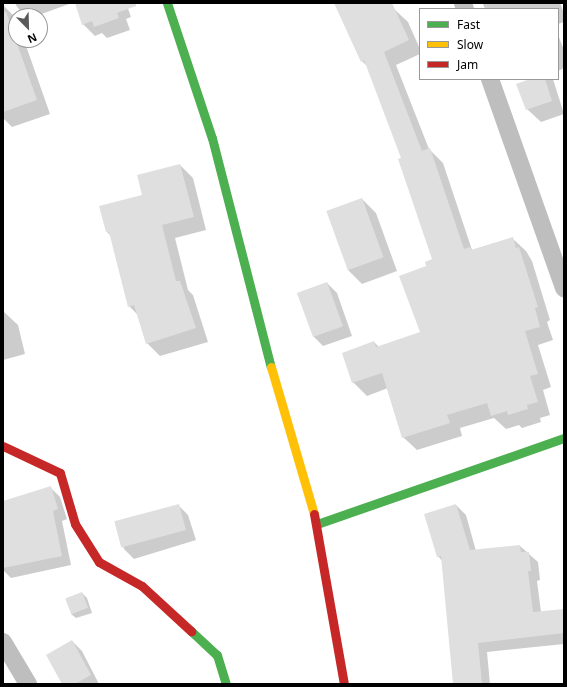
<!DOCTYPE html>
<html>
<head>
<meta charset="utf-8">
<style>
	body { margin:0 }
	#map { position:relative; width:567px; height:687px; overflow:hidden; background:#fff; font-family:"Noto Sans",sans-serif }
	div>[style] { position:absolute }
	.shadow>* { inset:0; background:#0003 }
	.building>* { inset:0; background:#dfdfdf; transform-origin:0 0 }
	.street>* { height:18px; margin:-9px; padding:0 9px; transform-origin:9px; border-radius:9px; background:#bebebe }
	.fast>* { height:9px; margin:-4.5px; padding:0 4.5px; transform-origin:4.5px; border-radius:4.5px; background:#4caf50 }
	.slow>* { height:9px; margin:-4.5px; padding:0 4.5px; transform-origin:4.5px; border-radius:4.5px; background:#ffc107 }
	.jam>* { height:9px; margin:-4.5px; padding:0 4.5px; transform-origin:4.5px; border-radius:4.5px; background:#c62828 }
	span { translate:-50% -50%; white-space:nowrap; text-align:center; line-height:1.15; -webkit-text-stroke:3.5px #fff; paint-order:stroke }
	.frame { position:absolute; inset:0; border:4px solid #000; pointer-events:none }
	.legend { position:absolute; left:419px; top:8px; width:140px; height:72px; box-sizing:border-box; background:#fff; border:1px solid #999; margin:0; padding:5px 7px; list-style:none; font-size:12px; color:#000 }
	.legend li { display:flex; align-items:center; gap:8px; height:20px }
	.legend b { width:20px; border:1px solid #999 }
	.north { position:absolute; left:8px; top:8px; width:40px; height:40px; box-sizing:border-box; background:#fff; border:1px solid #999; border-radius:50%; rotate:157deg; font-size:11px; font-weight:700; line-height:16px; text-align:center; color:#000 }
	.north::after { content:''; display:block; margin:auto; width:14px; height:18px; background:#595959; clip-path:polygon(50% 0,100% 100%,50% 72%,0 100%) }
</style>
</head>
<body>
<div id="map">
	<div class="shadow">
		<div style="clip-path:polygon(15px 3px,72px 3px,36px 16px,25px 16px,17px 7px)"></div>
		<div style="clip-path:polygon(76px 3px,126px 3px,131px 17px,126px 19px,130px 30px,107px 38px,102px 33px,95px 36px,83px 24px)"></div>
		<div style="clip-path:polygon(485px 3px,560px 3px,564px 13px,564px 22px,558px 24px,558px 9px,485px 9px,483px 4px)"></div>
		<div style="clip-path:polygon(3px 5px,16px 18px,16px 40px,24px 40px,50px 114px,12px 127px,3px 118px)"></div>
		<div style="clip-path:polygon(394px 9px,408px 22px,420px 49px,420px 54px,396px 65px,429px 149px,443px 163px,472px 250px,512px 238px,526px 251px,532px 261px,550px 320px,547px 322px,553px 340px,538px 345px,551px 387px,543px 390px,550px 415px,540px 418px,541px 422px,522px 428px,519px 425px,506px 429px,494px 418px,460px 428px,462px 436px,417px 450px,403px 437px,388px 388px,367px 396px,353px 382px,374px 342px,379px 347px,421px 333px,427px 266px,434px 260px,403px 158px,367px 66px,362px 61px)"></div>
		<div style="clip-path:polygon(558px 35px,564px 50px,564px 68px,558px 71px)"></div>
		<div style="clip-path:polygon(527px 79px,553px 79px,564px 114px,541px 122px,527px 109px)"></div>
		<div style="clip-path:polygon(180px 165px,193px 178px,206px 230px,175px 238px,188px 290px,193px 295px,208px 342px,160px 356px,147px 343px,138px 315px,129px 306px,111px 236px,107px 232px,143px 196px)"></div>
		<div style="clip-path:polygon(362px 199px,376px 213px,397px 271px,362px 284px,348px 270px)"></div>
		<div style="clip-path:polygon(327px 283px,337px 293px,352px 336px,323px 346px,314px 337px)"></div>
		<div style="clip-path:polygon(3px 311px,18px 325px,25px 354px,3px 360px)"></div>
		<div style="clip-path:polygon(50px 487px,60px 497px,67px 519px,62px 521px,71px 565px,11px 578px,3px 570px,3px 502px)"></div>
		<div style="clip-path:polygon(178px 505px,188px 515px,196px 540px,134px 559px,124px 549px,116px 524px)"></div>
		<div style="clip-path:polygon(456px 505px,466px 515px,476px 551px,520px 546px,538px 562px,540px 580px,537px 581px,541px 612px,564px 610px,564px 644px,487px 652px,490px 684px,454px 684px,442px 561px,438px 556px)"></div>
		<div style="clip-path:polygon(82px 593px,87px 598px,92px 613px,76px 618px,71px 614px)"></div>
		<div style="clip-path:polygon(72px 641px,82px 651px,99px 684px,63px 684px)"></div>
	</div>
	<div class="building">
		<div style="clip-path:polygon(75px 3px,136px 3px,136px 6px,117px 13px,119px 18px,94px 27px,92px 21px,82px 25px)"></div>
		<div style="clip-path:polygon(334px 3px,392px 3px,409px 40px,384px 52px,422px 151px,430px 148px,464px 249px,470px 247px,471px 250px,513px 237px,516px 248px,519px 247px,538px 307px,535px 308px,540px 327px,525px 331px,538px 374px,530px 376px,538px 402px,527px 405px,528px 409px,508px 415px,507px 411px,491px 416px,487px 403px,447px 415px,450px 423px,402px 438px,382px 373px,352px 383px,342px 353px,374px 341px,376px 347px,420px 332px,399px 276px,426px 266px,425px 262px,432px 259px,398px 159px,401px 158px,364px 60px,361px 62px)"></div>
		<div style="clip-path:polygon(3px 12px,6px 12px,37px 100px,3px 112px)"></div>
		<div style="clip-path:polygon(530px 79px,545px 79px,552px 101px,526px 110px,516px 84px)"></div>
		<div style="clip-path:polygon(180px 164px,194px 217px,162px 225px,176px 281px,180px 281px,196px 328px,146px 344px,134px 305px,128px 307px,109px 232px,106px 232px,99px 206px,142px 195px,137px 175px)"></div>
		<div style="left:362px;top:198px;width:63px;height:38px;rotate:70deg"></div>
		<div style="left:327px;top:282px;width:47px;height:32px;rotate:70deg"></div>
		<div style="clip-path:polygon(51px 486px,58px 509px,53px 511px,62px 556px,3px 568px,3px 501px)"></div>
		<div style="left:179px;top:504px;width:27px;height:67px;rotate:75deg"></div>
		<div style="clip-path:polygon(456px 504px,470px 550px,520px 545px,521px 552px,529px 552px,531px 571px,528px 571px,533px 612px,564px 609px,564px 633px,478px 643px,482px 684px,453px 684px,441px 556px,437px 557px,424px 514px)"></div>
		<div style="left:82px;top:592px;width:17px;height:18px;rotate:69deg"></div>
		<div style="clip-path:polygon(72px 640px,91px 675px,75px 684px,62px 684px,46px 655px)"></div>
	</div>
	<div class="street">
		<div style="left:463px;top:3px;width:6px;rotate:72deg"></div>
		<div style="left:490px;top:79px;width:222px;rotate:70.5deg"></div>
		<div style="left:3px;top:642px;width:49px;rotate:59.2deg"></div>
	</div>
	<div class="fast">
		<div style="left:167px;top:3px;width:142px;rotate:71.6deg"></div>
		<div style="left:212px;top:138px;width:236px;rotate:75.6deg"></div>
		<div style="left:317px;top:524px;width:262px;rotate:-19.2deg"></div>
		<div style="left:191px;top:631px;width:35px;rotate:43deg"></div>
		<div style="left:217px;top:655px;width:30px;rotate:73deg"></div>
	</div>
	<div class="slow">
		<div style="left:271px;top:367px;width:153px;rotate:73.7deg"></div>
	</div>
	<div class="jam">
		<div style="left:3px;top:446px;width:63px;rotate:25.3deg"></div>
		<div style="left:60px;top:473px;width:53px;rotate:73.6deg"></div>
		<div style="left:75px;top:524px;width:45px;rotate:57.7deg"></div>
		<div style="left:99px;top:562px;width:49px;rotate:29.2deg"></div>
		<div style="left:142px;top:586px;width:67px;rotate:42.6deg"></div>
		<div style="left:314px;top:514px;width:173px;rotate:80deg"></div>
	</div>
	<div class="frame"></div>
	<ul class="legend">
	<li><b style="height:5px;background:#4caf50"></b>Fast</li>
	<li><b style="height:5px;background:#ffc107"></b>Slow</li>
	<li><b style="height:5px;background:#c62828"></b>Jam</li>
	</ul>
	<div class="north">N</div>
</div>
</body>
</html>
